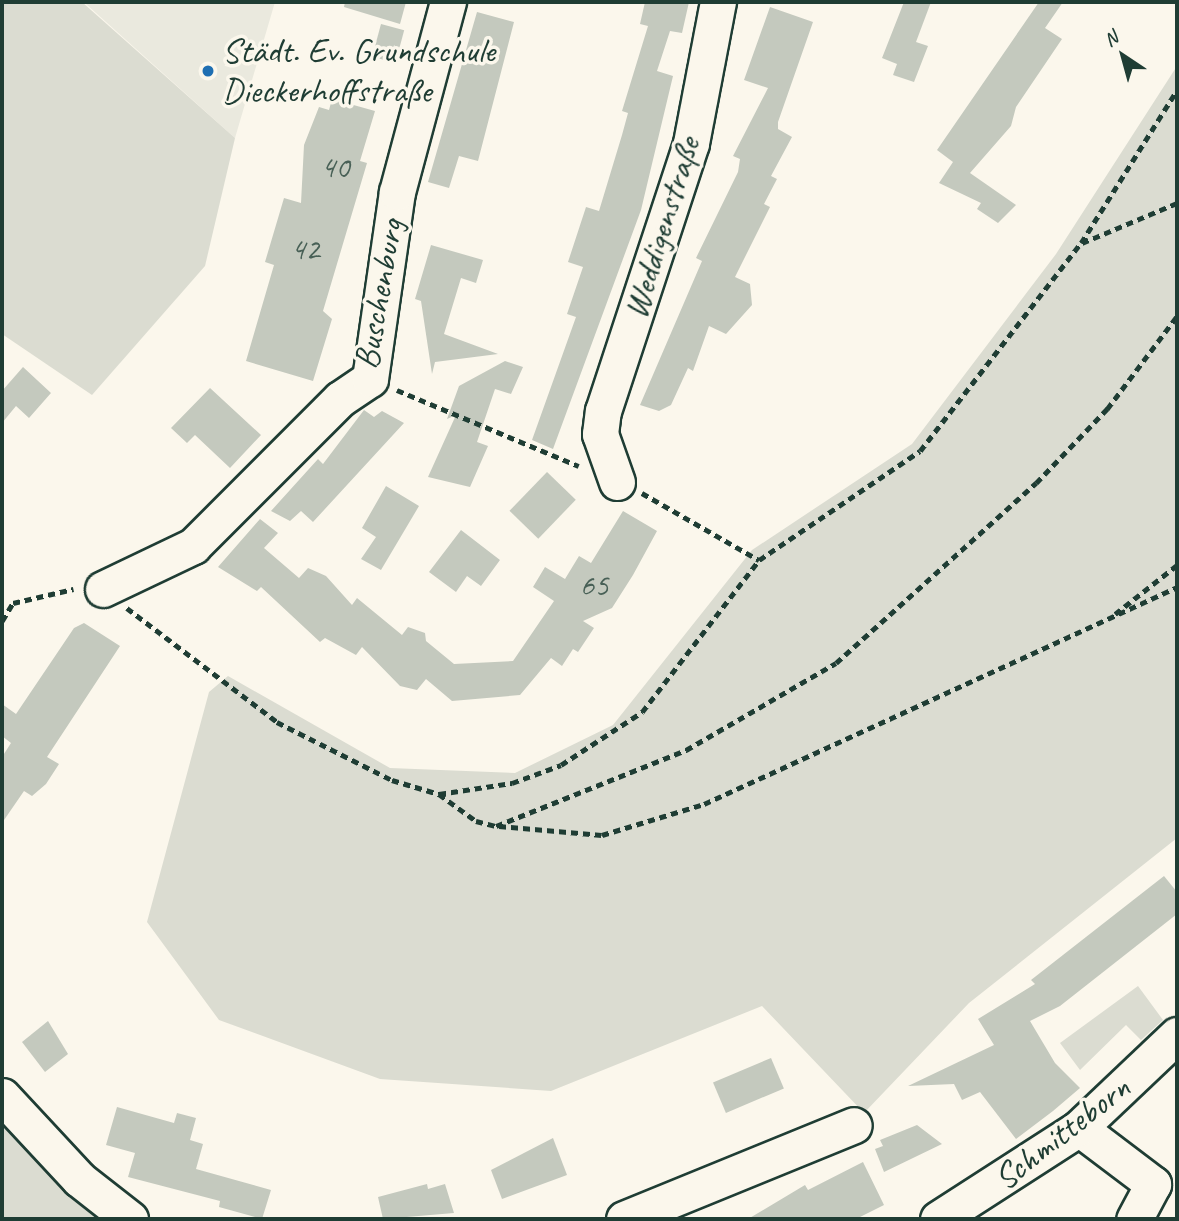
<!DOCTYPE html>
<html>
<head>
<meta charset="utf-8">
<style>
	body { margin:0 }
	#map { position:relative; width:1179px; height:1221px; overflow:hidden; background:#fbf7ec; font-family:Caveat,sans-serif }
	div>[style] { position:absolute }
	.built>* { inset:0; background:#eae9de }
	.green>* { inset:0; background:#dbdcd1 }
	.building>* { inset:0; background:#c4c9be; transform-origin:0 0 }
	.path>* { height:4.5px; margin-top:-2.25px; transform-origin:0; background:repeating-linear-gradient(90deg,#1f3d34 0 7px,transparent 0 12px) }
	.roads { filter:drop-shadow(2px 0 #1f3d34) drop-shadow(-2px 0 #1f3d34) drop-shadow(0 2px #1f3d34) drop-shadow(0 -2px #1f3d34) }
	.minor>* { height:35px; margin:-17.5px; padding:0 17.5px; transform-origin:17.5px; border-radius:17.5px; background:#fbf7ec }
	.dots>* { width:19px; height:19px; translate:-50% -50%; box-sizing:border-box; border:4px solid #fbf7ec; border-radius:50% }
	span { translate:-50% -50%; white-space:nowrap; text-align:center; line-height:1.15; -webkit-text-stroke:7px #fbf7ec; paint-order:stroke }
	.number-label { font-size:32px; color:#486056 }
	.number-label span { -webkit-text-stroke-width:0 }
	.poi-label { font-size:35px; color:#1f3d34 }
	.left { translate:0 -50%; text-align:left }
	.street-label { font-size:35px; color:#1f3d34 }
	.frame { position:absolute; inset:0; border:4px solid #1f3d34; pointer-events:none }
	.north { position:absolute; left:1088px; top:21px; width:70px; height:70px; -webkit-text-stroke:5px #fbf7ec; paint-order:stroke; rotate:324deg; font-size:19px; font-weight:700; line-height:28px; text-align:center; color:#1f3d34 }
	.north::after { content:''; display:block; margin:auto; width:24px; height:32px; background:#1f3d34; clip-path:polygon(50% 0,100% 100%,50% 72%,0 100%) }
</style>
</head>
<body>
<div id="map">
	<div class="built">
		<div style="clip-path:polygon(82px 2px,275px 2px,235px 138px,86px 4px)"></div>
	</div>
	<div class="green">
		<div style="clip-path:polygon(2px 2px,82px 2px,235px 138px,205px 266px,92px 395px,2px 334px)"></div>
		<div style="clip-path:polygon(1177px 66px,1177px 838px,969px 1003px,864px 1113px,762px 1006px,551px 1091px,380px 1079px,219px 1020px,147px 922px,209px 692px,228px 676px,390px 768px,515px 773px,613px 725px,752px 550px,912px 444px,1056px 254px)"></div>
		<div style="clip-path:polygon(1138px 986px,1163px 1020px,1141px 1040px,1126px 1025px,1080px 1070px,1060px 1043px)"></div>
		<div style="clip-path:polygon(2px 1111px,119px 1219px,2px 1219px)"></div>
	</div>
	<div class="building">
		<div style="clip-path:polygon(345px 2px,406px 2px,400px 24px,344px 7px)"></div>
		<div style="clip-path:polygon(645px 2px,689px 2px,682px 33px,670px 31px,657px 71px,673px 76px,641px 210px,553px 449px,532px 440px,576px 317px,567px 314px,583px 267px,568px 262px,586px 207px,599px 211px,622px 135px,628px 113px,622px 111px,648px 26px,640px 24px)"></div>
		<div style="clip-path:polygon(904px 2px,931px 2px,916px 42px,928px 46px,914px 82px,893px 75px,897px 64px,882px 58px)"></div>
		<div style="clip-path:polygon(1039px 2px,1063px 2px,1045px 28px,1062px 39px,1016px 107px,1011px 126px,970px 173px,1016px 205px,998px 223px,977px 209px,981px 203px,939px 183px,953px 162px,937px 150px)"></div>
		<div style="clip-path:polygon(770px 7px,813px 22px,778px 122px,778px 129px,792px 137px,771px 176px,777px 179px,764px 204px,770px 207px,735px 277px,750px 284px,752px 305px,726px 334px,709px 326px,693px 371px,688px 368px,671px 405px,659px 411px,640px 405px,702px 261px,696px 258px,738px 172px,740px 159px,733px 156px,768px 88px,744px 80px)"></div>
		<div style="clip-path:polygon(477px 12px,514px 22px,478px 161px,459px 156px,449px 188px,428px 182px)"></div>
		<div style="left:381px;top:24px;width:24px;height:34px;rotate:15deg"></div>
		<div style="clip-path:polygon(332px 99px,375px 111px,360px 161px,367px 163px,323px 311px,332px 319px,313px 381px,246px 361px,274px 265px,265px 262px,284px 198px,301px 203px,304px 145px,319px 107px,329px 110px)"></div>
		<div style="clip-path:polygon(431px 245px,483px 260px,476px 283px,461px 278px,444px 334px,498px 354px,435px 362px,432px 374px,421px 301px,415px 299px)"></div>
		<div style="clip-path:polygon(505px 361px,523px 367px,511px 394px,495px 389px,477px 442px,488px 446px,470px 487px,428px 477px,456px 415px,447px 419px,459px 386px)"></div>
		<div style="clip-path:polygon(23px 367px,51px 393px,29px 418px,16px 406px,2px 423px,2px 391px)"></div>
		<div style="clip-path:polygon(210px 388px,261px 435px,230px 468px,195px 435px,187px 443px,171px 428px)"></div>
		<div style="clip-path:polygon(364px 410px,374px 417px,382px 411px,404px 423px,313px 522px,301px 511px,290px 521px,271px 511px,318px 459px,323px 464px)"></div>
		<div style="left:547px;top:472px;width:40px;height:54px;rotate:44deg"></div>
		<div style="clip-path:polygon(386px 486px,419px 506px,381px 570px,361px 559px,376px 537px,362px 528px)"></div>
		<div style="clip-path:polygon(623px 511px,657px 531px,633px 575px,612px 608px,583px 621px,594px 628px,578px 652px,573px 649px,562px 666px,551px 658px,520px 695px,452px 701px,426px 679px,417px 690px,400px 686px,362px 647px,356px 655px,325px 638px,320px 642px,261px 587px,257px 591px,218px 567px,260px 519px,278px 533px,264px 548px,299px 578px,308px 568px,326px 576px,352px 605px,357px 598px,402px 635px,408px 627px,425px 633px,426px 641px,454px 664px,513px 661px,554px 601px,533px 587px,545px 567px,565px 579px,579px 556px,591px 563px)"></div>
		<div style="clip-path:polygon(461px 530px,500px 560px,481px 586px,467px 576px,456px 592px,429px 572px)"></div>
		<div style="clip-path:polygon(84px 623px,120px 646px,47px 757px,59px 764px,46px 784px,32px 796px,24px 791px,2px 823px,2px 757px,11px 743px,2px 736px,2px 704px,16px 714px,74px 628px)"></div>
		<div style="clip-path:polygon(1164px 876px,1177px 892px,1177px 914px,1060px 1006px,1030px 1021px,1055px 1063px,1080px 1088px,1053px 1111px,1016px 1139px,980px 1092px,962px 1100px,954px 1084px,908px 1086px,994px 1045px,978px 1019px,1035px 984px,1031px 980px)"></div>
		<div style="clip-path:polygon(48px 1021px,68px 1054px,45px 1072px,22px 1042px)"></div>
		<div style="left:771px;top:1058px;width:33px;height:63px;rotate:67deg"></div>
		<div style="clip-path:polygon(117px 1107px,174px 1123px,177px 1113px,196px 1118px,190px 1140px,203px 1144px,196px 1169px,271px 1190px,262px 1219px,219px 1207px,220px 1201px,128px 1177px,135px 1153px,106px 1145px)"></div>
		<div style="clip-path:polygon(917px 1125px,942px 1144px,884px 1172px,875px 1149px,883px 1146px,880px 1140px)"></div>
		<div style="clip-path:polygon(553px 1138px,567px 1175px,502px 1199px,491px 1170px)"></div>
		<div style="clip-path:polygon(863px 1162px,884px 1205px,856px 1219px,748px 1219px,805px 1185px,808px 1190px)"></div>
		<div style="clip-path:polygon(427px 1184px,428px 1189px,445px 1184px,454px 1213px,383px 1219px,378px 1197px)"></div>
	</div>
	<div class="path">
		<div style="left:1082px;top:243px;width:103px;rotate:-22.8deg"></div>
		<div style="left:397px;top:390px;width:197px;rotate:22.7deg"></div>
		<div style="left:642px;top:493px;width:135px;rotate:29.8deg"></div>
		<div style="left:127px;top:608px;width:188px;rotate:37.2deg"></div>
		<div style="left:277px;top:722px;width:129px;rotate:26.8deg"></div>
		<div style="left:392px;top:780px;width:49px;rotate:16.6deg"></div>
		<div style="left:439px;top:794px;width:74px;rotate:-8.6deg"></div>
		<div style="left:512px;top:783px;width:52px;rotate:-20.2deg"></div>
		<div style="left:561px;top:765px;width:97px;rotate:-33.2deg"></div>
		<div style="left:642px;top:712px;width:192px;rotate:-52.4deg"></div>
		<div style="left:759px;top:560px;width:194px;rotate:-34.1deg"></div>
		<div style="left:920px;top:451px;width:263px;rotate:-52.3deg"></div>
		<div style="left:1081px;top:243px;width:181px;rotate:-57.9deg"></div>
		<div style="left:1115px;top:614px;width:79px;rotate:-38.3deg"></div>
		<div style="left:2px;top:621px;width:21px;rotate:-59deg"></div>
		<div style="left:13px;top:603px;width:62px;rotate:-13.1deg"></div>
		<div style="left:439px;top:794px;width:46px;rotate:36.1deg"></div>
		<div style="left:476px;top:821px;width:21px;rotate:14deg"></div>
		<div style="left:496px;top:826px;width:205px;rotate:-21.8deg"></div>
		<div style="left:686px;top:750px;width:173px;rotate:-30.1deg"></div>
		<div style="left:836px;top:663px;width:269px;rotate:-42deg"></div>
		<div style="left:1036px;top:483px;width:103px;rotate:-46.2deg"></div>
		<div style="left:1107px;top:409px;width:116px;rotate:-53deg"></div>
		<div style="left:499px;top:826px;width:103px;rotate:5deg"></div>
		<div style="left:602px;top:835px;width:107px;rotate:-16.9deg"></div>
		<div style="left:704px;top:804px;width:520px;rotate:-24.64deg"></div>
	</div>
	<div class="roads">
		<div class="minor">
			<div style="left:617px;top:482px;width:51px;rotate:-109.5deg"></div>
			<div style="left:600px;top:434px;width:23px;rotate:-83deg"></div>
			<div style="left:603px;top:411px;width:282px;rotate:-71.8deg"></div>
			<div style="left:691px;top:143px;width:144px;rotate:-79.2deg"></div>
			<div style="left:103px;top:589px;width:100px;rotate:-25.5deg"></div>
			<div style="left:193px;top:546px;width:208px;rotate:-45deg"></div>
			<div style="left:340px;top:399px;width:36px;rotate:-34deg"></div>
			<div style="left:370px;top:379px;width:189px;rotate:-81.8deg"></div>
			<div style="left:397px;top:192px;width:197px;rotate:-75deg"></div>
			<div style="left:2px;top:1096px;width:113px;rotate:47.1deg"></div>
			<div style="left:79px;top:1179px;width:65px;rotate:38.1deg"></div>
			<div style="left:1079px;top:1128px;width:93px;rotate:37.1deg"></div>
			<div style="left:1153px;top:1184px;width:40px;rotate:118deg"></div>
			<div style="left:624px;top:1219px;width:248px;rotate:-22.2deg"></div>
			<div style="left:938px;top:1219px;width:168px;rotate:-32.8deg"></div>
			<div style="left:1079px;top:1128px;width:135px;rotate:-43.5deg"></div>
		</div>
	</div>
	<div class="dots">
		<div style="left:208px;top:71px;background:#1f6fb2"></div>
	</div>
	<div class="number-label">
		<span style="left:335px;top:167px">40</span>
		<span style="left:305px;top:249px">42</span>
		<span style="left:594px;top:585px">65</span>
	</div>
	<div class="poi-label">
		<span class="left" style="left:222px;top:71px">Städt. Ev. Grundschule<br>Dieckerhoffstraße</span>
	</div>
	<div class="street-label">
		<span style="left:662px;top:228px;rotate:-73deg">Weddigenstraße</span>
		<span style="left:379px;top:294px;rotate:-80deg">Buschenburg</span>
		<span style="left:1062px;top:1133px;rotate:-38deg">Schmitteborn</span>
	</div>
	<div class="frame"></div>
	<div class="north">N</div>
</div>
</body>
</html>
